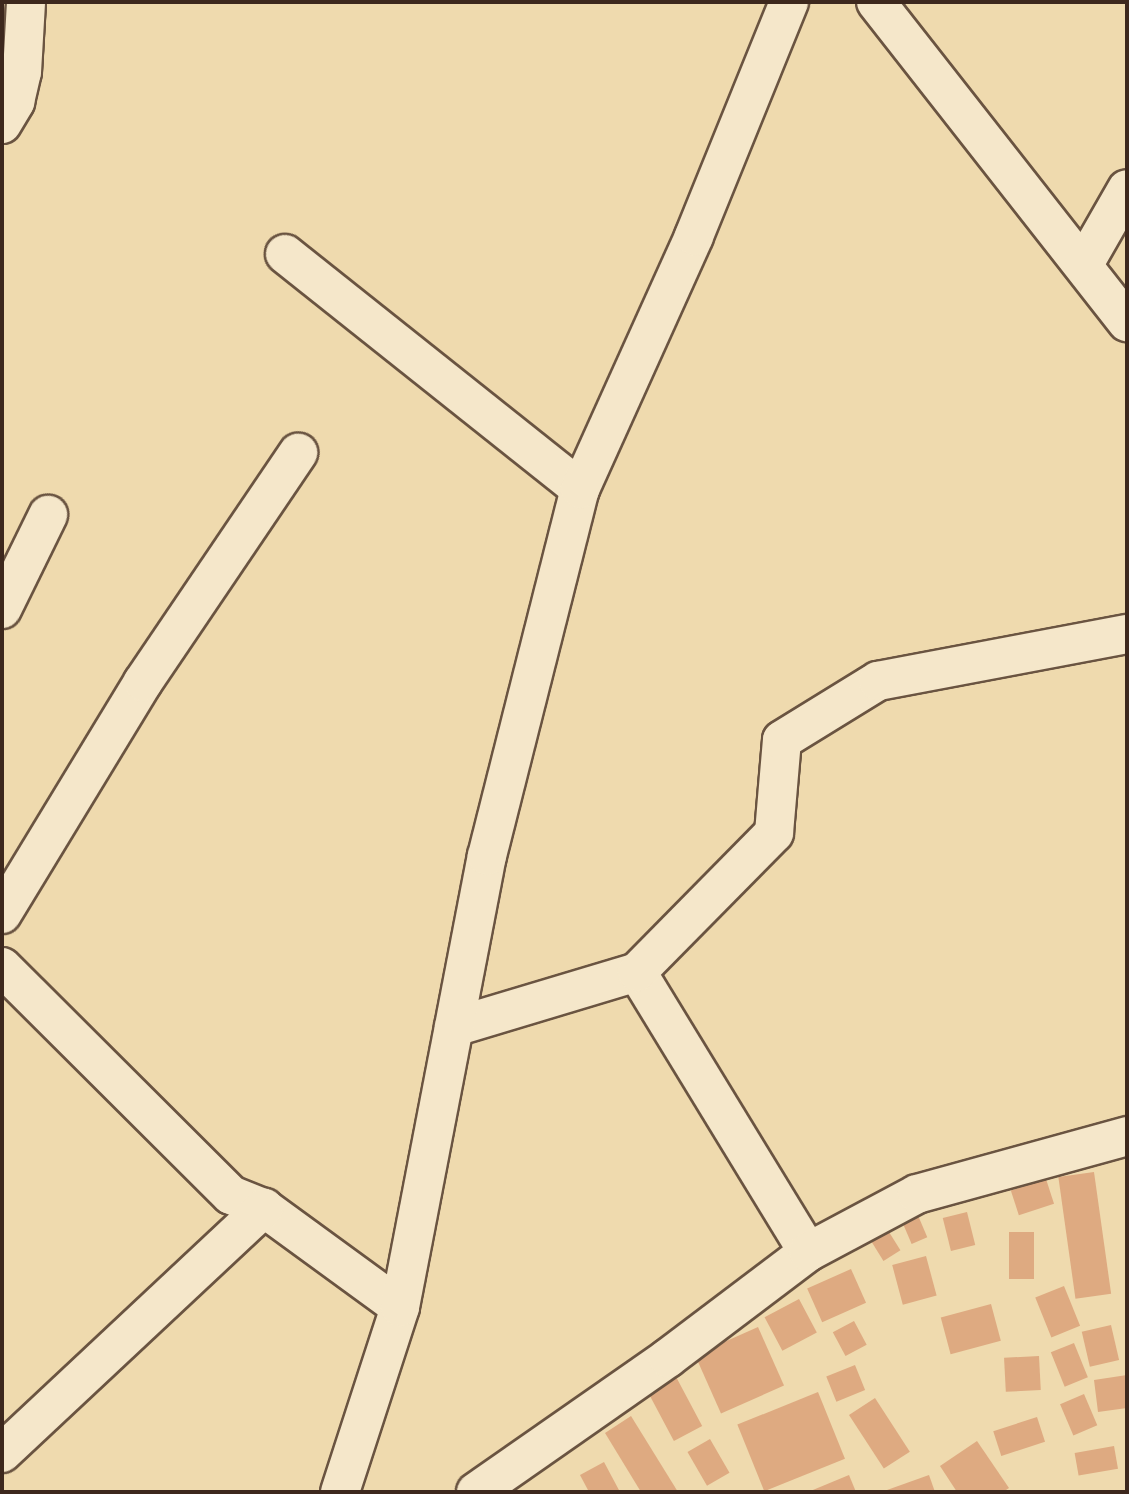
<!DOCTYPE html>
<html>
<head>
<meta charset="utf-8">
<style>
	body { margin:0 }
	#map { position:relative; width:1129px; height:1494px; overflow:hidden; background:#efdaae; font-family:Alegreya,serif }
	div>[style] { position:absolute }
	.building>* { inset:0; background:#deaa81; transform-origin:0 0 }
	.roads { filter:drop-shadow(2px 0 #6a5441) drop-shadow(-2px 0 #6a5441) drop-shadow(0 2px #6a5441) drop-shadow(0 -2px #6a5441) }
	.street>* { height:38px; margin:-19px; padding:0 19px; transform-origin:19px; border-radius:19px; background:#f5e7ca }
	.secondary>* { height:38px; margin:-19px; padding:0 19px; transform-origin:19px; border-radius:19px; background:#f5e7ca }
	span { translate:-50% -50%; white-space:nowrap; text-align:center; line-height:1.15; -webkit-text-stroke:6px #f5e7ca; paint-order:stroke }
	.frame { position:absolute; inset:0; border:4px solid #3d281d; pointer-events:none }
</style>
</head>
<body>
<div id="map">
	<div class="building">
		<div style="left:1094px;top:1172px;width:123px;height:36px;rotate:82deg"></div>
		<div style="left:1046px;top:1179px;width:26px;height:37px;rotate:72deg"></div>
		<div style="left:914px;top:1206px;width:34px;height:17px;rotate:67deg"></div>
		<div style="left:967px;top:1212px;width:34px;height:25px;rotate:76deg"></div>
		<div style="left:884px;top:1224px;width:31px;height:20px;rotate:58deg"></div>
		<div style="left:1009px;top:1232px;width:25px;height:47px"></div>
		<div style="left:926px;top:1256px;width:41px;height:35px;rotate:75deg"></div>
		<div style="left:851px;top:1269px;width:37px;height:48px;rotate:66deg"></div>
		<div style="left:1064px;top:1286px;width:43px;height:31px;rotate:68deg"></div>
		<div style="left:799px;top:1299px;width:38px;height:39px;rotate:62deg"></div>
		<div style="left:991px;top:1304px;width:38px;height:52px;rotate:75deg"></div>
		<div style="left:854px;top:1321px;width:27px;height:24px;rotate:62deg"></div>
		<div style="left:1111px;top:1325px;width:36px;height:30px;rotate:77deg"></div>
		<div style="left:758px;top:1327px;width:64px;height:69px;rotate:66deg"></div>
		<div style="left:1074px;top:1343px;width:37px;height:25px;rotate:68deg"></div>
		<div style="left:1039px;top:1356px;width:34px;height:35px;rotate:87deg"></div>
		<div style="left:855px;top:1365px;width:27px;height:31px;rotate:68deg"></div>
		<div style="left:674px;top:1373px;width:60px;height:32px;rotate:62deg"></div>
		<div style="clip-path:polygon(1127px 1375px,1127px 1408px,1098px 1412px,1094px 1380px)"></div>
		<div style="left:818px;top:1392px;width:72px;height:87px;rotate:68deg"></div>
		<div style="left:1084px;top:1394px;width:34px;height:26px;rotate:67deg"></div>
		<div style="left:875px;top:1398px;width:64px;height:31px;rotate:57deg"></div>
		<div style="clip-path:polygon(631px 1416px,678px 1492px,641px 1492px,605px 1433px)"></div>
		<div style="left:1037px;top:1417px;width:26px;height:46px;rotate:72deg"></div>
		<div style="left:710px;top:1439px;width:39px;height:26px;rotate:60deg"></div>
		<div style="clip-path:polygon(977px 1441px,1009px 1488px,1003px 1492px,957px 1492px,940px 1466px)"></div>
		<div style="left:1114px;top:1446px;width:23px;height:40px;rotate:80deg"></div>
		<div style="clip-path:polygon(604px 1462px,620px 1492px,589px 1492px,580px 1475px)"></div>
		<div style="clip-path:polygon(849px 1475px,856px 1492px,808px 1492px)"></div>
		<div style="clip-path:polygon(929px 1475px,935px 1492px,888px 1492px,887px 1490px)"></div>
	</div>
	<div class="roads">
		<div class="street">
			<div style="left:876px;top:2px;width:407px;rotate:51.9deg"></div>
			<div style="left:2px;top:124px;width:26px;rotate:-59deg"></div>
			<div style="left:15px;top:102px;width:31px;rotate:-77deg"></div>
			<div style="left:22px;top:72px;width:70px;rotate:-86.7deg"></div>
			<div style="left:285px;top:254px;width:377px;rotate:38.5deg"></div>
			<div style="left:1084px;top:264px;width:86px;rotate:-60.2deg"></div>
			<div style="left:2px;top:609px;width:105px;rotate:-63.9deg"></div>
			<div style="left:2px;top:914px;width:271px;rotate:-58.7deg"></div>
			<div style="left:143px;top:682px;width:277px;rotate:-55.9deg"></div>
			<div style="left:2px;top:967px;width:323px;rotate:44.9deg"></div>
			<div style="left:231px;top:1195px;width:35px;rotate:22deg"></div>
			<div style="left:264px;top:1208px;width:168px;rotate:36.1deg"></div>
			<div style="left:637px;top:972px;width:328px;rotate:58.6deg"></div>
			<div style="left:454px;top:1027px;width:191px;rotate:-16.7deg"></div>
			<div style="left:637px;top:972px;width:195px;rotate:-45.4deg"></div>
			<div style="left:774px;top:833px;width:93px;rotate:-85.1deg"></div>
			<div style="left:782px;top:740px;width:113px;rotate:-31.6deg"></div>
			<div style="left:878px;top:681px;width:253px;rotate:-10.7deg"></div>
			<div style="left:2px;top:1453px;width:359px;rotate:-43.1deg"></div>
			<div style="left:476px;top:1492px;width:234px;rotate:-34.9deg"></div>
			<div style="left:668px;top:1358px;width:176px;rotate:-37.1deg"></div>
			<div style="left:808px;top:1252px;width:123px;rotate:-28deg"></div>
			<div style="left:917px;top:1194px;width:218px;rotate:-15.4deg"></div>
		</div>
		<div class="secondary">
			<div style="left:340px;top:1492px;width:194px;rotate:-72deg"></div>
			<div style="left:400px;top:1307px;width:459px;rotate:-79.1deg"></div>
			<div style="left:487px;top:856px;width:379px;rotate:-75.8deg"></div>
			<div style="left:580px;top:489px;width:277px;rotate:-65.7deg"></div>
			<div style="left:694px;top:236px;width:253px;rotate:-67.9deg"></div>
		</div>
	</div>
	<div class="frame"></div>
</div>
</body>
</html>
